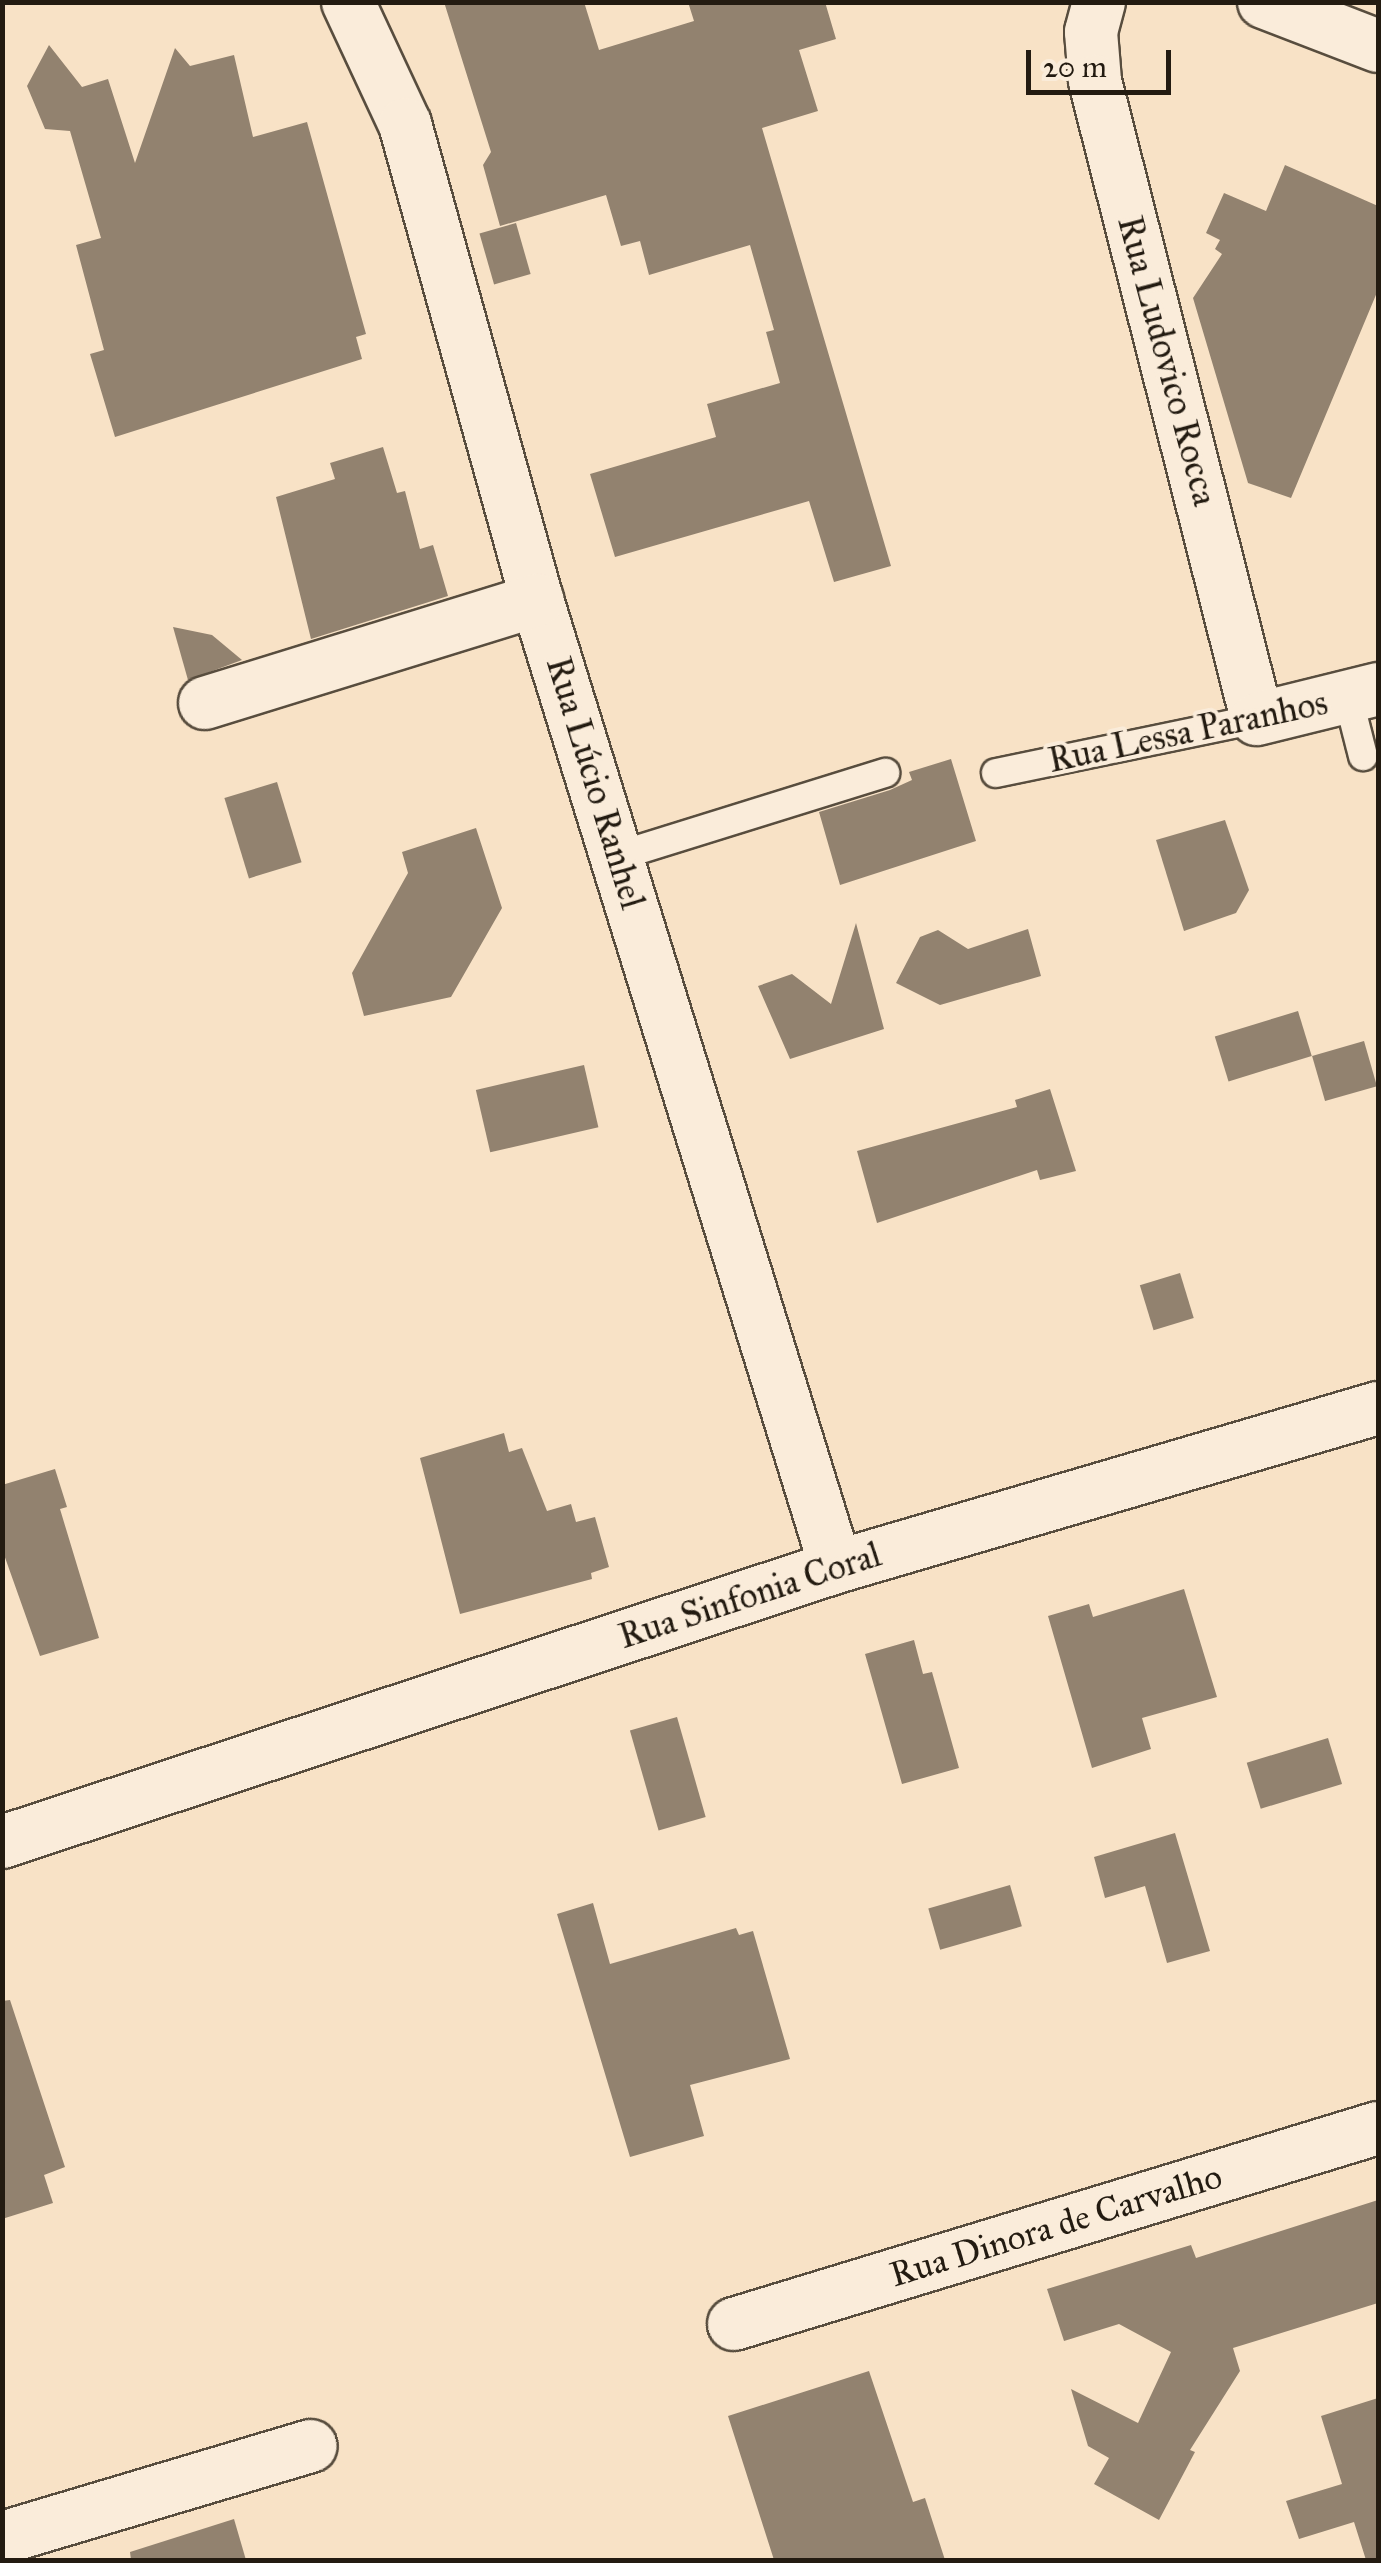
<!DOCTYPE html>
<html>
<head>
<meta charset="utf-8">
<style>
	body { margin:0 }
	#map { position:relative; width:1381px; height:2563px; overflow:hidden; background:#f8e2c6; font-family:"IM FELL Great Primer",serif }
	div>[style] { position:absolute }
	.building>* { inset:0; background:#92826f; transform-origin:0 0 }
	.roads { filter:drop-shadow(2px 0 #584d3e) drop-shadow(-2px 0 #584d3e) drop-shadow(0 2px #584d3e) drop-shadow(0 -2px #584d3e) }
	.service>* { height:28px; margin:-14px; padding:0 14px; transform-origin:14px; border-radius:14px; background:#faecda }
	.minor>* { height:52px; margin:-26px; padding:0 26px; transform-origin:26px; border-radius:26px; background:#faecda }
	span { translate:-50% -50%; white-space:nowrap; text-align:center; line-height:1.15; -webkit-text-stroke:8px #faecda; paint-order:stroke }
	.street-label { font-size:35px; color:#231b11 }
	.frame { position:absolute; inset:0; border:5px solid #231b11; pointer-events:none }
	.scale { position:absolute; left:1026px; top:50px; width:145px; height:45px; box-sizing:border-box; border:5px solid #231b11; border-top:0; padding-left:12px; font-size:30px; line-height:35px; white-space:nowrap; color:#231b11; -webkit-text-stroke:8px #faecda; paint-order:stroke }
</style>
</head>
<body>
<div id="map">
	<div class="building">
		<div style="clip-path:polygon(444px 2px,584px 2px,599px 50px,694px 21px,688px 2px,825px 2px,836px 39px,799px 50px,818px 111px,762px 128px,891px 566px,834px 582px,809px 501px,615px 557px,590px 474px,716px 437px,707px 404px,780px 383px,766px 332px,774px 330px,750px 245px,649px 275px,640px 241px,621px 246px,606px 195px,500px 226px,483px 165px,491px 152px)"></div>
		<div style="clip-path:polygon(49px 45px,82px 87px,108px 79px,135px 163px,175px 48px,190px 66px,234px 55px,253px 137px,307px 122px,366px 334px,356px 337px,362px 359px,115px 437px,90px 354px,104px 350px,76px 245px,101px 238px,70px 131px,45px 129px,27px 86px)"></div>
		<div style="clip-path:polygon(1285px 165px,1378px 206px,1378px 290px,1291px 498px,1248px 483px,1193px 298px,1222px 254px,1215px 249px,1220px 240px,1206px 233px,1224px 193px,1266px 211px)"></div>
		<div style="left:516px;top:223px;width:53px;height:38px;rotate:74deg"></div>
		<div style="clip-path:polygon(383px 447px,397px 493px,405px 491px,420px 549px,433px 545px,448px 596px,311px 639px,276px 497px,335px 479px,330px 463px)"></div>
		<div style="clip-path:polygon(173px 627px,212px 635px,242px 660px,188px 680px)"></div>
		<div style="clip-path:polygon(951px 759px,976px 841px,840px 885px,819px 812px,890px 790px,912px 780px,909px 772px)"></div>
		<div style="left:277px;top:782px;width:84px;height:55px;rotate:73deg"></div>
		<div style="clip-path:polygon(1225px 820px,1249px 890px,1236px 913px,1184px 931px,1156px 840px)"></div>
		<div style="clip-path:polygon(476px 828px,502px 908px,451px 997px,364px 1016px,352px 973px,408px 873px,402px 852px)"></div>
		<div style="clip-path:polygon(856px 923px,884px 1029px,790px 1059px,758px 986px,792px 974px,831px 1004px)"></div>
		<div style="clip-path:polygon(1028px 929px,1041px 976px,940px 1005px,896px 983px,920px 937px,938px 930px,968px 949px)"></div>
		<div style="left:1298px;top:1011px;width:47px;height:87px;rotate:73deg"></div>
		<div style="left:1364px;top:1041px;width:47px;height:54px;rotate:74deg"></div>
		<div style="left:584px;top:1065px;width:64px;height:111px;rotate:77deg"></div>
		<div style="clip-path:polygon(1050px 1089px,1076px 1171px,1040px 1180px,1037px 1170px,877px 1223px,857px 1151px,1017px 1107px,1015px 1100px)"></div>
		<div style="left:1180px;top:1273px;width:47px;height:42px;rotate:73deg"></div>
		<div style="clip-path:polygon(504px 1433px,509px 1452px,522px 1448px,547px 1511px,571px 1504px,576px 1522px,595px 1517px,609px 1567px,591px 1573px,592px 1579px,460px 1614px,420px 1458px)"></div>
		<div style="clip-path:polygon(55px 1469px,67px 1507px,60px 1509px,99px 1638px,40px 1656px,2px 1549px,2px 1485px)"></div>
		<div style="clip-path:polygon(1184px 1589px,1217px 1697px,1142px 1718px,1151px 1749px,1092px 1768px,1048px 1616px,1089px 1604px,1093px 1617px)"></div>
		<div style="clip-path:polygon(914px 1640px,923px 1674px,932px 1672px,959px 1768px,902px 1784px,865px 1654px)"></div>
		<div style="left:677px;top:1717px;width:104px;height:49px;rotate:74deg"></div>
		<div style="left:1328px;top:1738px;width:48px;height:85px;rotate:73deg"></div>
		<div style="clip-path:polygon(1175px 1833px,1210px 1951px,1167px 1963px,1145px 1886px,1105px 1898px,1094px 1857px)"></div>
		<div style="left:1010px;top:1885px;width:43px;height:85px;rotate:74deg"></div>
		<div style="clip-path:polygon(593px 1903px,610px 1964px,736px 1928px,739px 1935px,753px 1931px,790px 2059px,690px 2085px,704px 2136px,630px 2157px,557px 1914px)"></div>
		<div style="clip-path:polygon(10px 2000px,65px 2167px,44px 2175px,53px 2203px,2px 2219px,2px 2001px)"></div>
		<div style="clip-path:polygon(1378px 2200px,1378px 2303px,1233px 2348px,1240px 2371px,1190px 2450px,1195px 2452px,1159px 2520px,1094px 2484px,1109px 2458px,1088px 2446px,1071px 2389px,1138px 2423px,1171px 2352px,1119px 2324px,1064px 2341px,1047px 2289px,1191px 2245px,1196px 2258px)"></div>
		<div style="clip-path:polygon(869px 2371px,913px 2502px,925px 2498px,945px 2560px,774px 2560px,728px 2416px)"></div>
		<div style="clip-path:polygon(1378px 2398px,1378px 2560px,1366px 2560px,1354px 2522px,1299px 2539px,1286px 2501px,1342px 2484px,1321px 2416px)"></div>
		<div style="clip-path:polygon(234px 2519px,246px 2560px,131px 2560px,130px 2552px)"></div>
	</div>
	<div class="roads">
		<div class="service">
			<div style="left:1348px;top:697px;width:61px;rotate:75.7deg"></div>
			<div style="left:996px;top:773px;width:267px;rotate:-11.7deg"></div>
			<div style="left:618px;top:856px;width:280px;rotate:-17.3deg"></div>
		</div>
		<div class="minor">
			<div style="left:348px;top:2px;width:135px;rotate:65deg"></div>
			<div style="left:405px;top:124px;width:494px;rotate:74.5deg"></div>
			<div style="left:537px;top:600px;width:1012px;rotate:72.82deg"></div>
			<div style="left:1099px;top:2px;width:31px;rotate:105deg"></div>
			<div style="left:1091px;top:32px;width:49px;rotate:85.3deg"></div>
			<div style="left:1095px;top:81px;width:658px;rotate:75.75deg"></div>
			<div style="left:1257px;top:719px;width:125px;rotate:-13.9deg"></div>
			<div style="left:1264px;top:2px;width:122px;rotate:21.1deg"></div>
			<div style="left:205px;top:703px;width:348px;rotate:-17.2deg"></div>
			<div style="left:2px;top:1842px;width:878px;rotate:-18.25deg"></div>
			<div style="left:836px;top:1567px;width:565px;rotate:-16.35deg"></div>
			<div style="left:734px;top:2324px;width:673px;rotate:-16.93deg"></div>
			<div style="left:2px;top:2538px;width:322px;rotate:-16.6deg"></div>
		</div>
	</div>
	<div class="street-label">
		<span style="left:1167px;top:361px;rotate:75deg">Rua Ludovico Rocca</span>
		<span style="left:1188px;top:732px;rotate:-12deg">Rua Lessa Paranhos</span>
		<span style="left:595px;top:783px;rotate:73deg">Rua Lúcio Ranhel</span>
		<span style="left:750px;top:1596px;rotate:-18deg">Rua Sinfonia Coral</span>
		<span style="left:1056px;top:2226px;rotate:-17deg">Rua Dinora de Carvalho</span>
	</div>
	<div class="frame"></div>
	<div class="scale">20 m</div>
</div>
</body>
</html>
